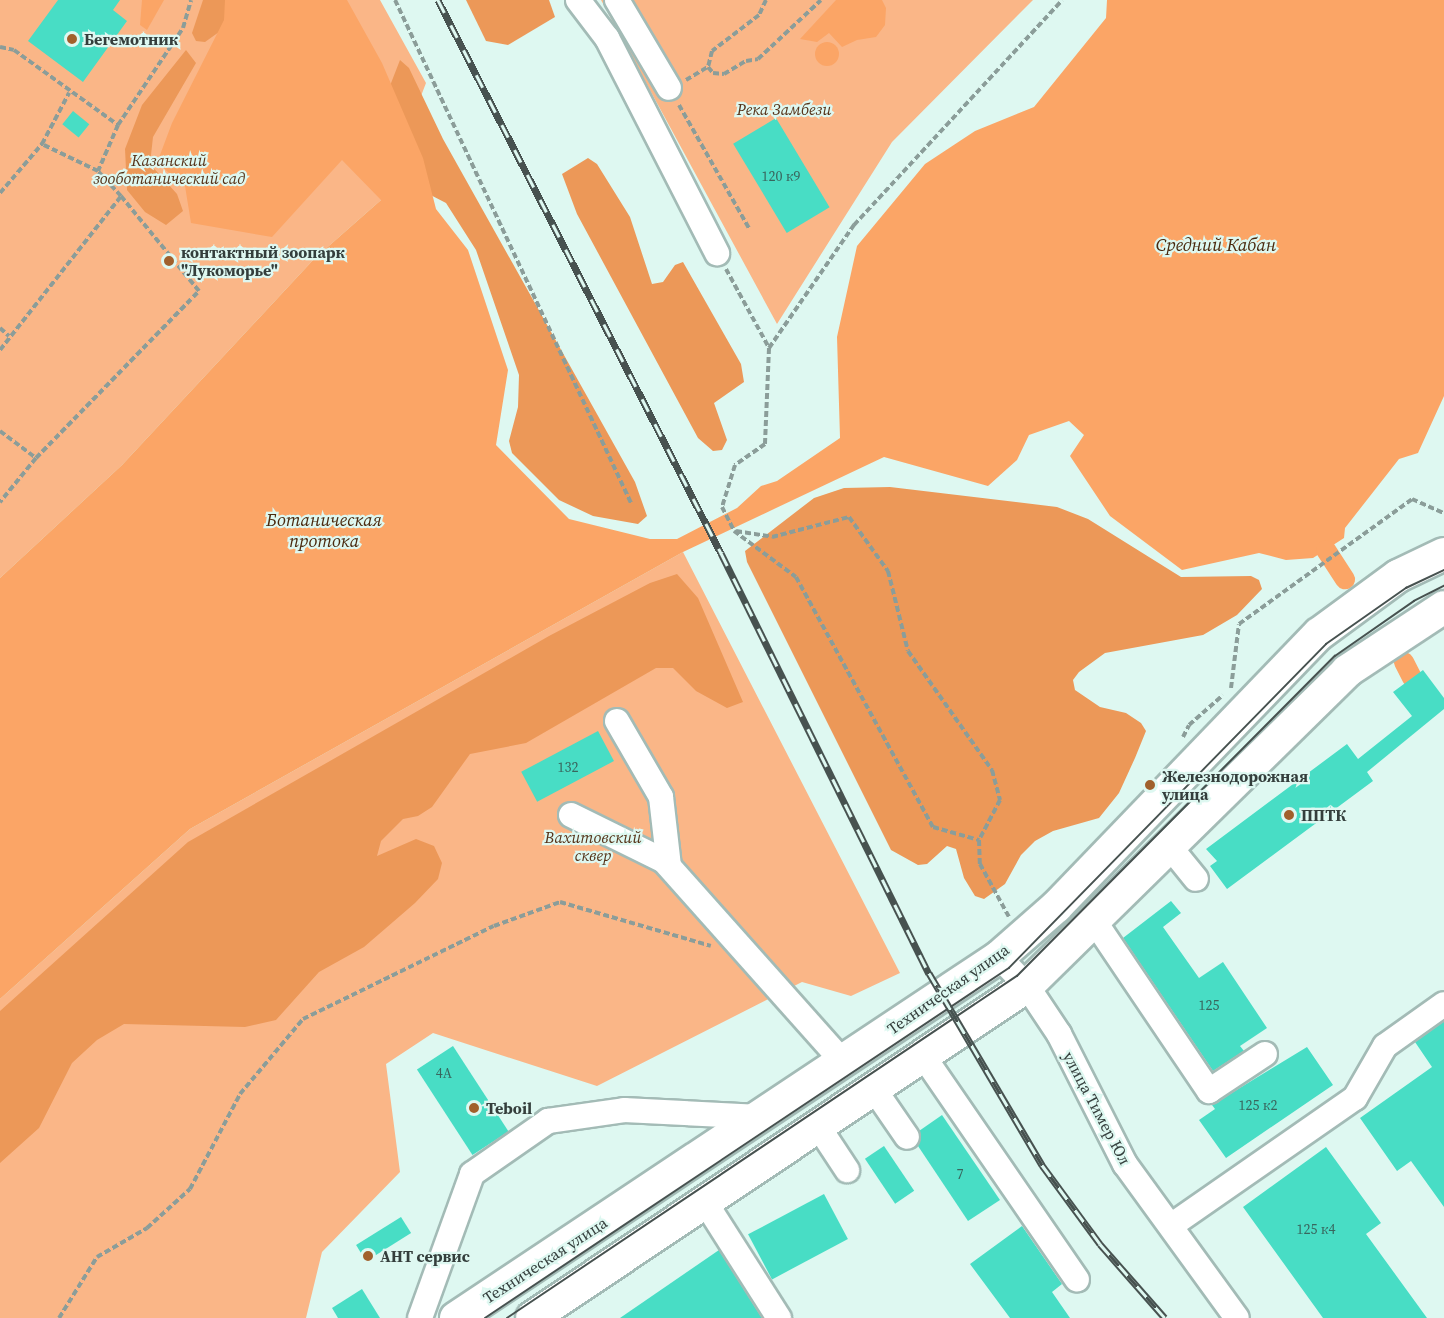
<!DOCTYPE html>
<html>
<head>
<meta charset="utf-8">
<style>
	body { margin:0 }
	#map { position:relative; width:1444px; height:1318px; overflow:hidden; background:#def8f1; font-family:"Source Serif 4",serif }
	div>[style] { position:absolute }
	.green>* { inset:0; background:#fab687 }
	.forest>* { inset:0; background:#ec9858 }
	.water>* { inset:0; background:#fba566 }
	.round { border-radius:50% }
	.canal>* { height:20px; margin:-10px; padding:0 10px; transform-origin:10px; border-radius:10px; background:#fba566 }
	.building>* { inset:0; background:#48ddc5; transform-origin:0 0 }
	.path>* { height:4px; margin-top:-2px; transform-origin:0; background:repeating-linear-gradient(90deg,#8b9d99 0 6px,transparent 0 9px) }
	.roads { filter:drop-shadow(2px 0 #a3bbb6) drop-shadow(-2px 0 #a3bbb6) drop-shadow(0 2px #a3bbb6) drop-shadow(0 -2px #a3bbb6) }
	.minor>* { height:24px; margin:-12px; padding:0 12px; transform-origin:12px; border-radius:12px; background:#fff }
	.major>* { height:32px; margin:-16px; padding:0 16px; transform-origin:16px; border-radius:16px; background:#fff }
	.tram>* { height:1.5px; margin:-0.75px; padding:0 0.75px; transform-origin:0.75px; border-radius:0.75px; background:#475250 }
	.rail>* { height:7px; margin-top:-3.5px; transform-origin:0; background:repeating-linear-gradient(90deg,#def8f1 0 14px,#475250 0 28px); box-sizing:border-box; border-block:2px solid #475250 }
	.dots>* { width:16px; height:16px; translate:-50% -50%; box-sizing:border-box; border:3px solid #def8f1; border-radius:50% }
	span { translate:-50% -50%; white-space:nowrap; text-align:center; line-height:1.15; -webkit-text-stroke:4.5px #def8f1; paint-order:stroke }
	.number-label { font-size:14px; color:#39665e }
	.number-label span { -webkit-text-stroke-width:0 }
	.poi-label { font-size:16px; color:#343e3c; font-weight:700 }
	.left { translate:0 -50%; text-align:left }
	.park-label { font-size:16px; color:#553218; font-style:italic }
	.street-label { font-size:16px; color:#343e3c }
	.water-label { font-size:18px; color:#4a290e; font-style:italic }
</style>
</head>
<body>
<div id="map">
	<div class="green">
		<div style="clip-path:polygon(0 0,380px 0,426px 83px,381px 200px,314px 259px,122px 465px,0 578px)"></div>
		<div style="clip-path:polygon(601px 0,1033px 0,892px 142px,777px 324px)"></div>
		<div style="clip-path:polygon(683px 552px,900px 973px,851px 996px,802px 982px,597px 1086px,433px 1033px,386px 1064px,400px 1172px,322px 1252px,306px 1318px,0 1318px,0 999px,190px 829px)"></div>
	</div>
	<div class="forest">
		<div style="clip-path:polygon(203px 0,233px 0,233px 22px,205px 42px,196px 41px,192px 33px)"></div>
		<div style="clip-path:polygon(466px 0,549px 0,555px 17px,508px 45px,486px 41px)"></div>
		<div style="clip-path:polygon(186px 50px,196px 63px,153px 137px,150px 164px,177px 194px,183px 211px,166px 225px,145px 212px,127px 190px,125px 149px,142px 105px)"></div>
		<div style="clip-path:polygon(400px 60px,409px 68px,443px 139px,635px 482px,647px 516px,638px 524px,593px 516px,559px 500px,512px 453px,509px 441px,518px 407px,519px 375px,476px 250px,446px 203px,417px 188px,386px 96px)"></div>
		<div style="clip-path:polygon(588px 158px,597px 164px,630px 217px,652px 284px,663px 282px,675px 265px,683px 262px,741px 364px,744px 382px,714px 403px,727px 440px,722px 450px,713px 451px,698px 438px,577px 214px,562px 174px)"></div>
		<div style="clip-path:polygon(890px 487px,1057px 507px,1088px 519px,1181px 577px,1251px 576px,1259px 580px,1262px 589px,1237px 615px,1203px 635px,1105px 653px,1079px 672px,1073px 680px,1075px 690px,1100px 707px,1126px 713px,1141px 723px,1146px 731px,1135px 758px,1119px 793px,1099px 818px,1053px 831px,1035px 841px,1021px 855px,1005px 884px,984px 899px,975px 896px,964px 878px,956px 849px,947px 846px,927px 864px,918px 865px,891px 850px,747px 562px,745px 551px,814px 498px,844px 488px)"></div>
		<div style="clip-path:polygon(677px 574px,698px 598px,743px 702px,727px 708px,696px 691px,673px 668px,656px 668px,526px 743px,470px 754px,432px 807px,418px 816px,403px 819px,381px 841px,377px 856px,416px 839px,434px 846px,442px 863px,438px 879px,415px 903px,364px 947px,319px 972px,276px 1020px,245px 1027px,124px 1024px,97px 1040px,72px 1063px,39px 1128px,0 1163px,0 1011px,188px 842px,549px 636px,650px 583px)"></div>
	</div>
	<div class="water">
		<div style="clip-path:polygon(142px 0,164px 0,147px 30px,140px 25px)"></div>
		<div style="clip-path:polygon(225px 0,347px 0,382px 63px,423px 158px,436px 209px,468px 250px,508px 370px,496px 445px,569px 519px,650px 539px,677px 539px,737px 508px,761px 486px,777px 481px,840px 438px,837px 337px,857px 246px,925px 164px,975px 131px,1034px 107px,1106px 18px,1107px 0,1444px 0,1444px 396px,1418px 453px,1399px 459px,1345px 528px,1344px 538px,1313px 558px,1286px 560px,1259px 553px,1182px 570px,1110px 516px,1070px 456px,1084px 435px,1069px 421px,1029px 435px,1017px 460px,988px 486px,884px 457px,683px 552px,190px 829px,0 999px,0 578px,122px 465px,314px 259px,381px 200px,342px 160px,272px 237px,191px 223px,185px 186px,157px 163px,172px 123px,224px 20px)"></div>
		<div style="clip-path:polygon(836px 0,882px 0,886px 8px,885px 25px,876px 37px,857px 40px,842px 47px,829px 33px,817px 42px,800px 39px)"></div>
		<div class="round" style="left:815px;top:42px;width:24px;height:24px"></div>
	</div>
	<div class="canal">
		<div style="left:1326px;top:550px;width:35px;rotate:57deg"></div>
		<div style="left:1404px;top:662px;width:18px;rotate:63deg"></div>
	</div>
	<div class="building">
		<div style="clip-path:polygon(58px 0,120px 0,113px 10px,127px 21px,83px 82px,28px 41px)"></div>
		<div style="left:73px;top:111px;width:21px;height:17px;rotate:39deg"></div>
		<div style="left:776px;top:118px;width:104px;height:50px;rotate:59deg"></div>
		<div style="clip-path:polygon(1423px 670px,1444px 698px,1444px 709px,1367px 772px,1373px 781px,1227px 889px,1210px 866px,1217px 861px,1206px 849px,1347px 744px,1358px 759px,1412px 716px,1393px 692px)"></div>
		<div style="left:598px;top:731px;width:34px;height:87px;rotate:62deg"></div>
		<div style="clip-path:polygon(1171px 901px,1181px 913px,1163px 927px,1199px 978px,1223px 962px,1267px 1028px,1240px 1046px,1244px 1051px,1213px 1071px,1123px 938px)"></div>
		<div style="clip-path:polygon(1444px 1021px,1444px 1207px,1411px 1161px,1397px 1171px,1360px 1118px,1432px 1067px,1415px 1042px)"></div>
		<div style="left:453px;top:1046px;width:102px;height:43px;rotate:57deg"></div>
		<div style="clip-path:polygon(1307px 1047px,1333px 1085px,1226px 1158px,1199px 1120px,1215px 1109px,1212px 1105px)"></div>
		<div style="clip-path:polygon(942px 1115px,1000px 1200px,968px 1221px,918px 1146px,919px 1131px)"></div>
		<div style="left:884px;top:1146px;width:54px;height:23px;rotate:56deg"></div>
		<div style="clip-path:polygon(1326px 1147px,1381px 1223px,1366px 1234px,1427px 1318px,1323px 1318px,1243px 1207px)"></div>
		<div style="left:824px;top:1194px;width:51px;height:86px;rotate:62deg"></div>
		<div style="left:401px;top:1217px;width:19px;height:53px;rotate:58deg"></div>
		<div style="clip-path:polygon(1022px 1226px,1062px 1284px,1052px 1292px,1070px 1318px,1010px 1318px,970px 1264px)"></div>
		<div style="clip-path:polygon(719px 1250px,762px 1318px,620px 1318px)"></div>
		<div style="clip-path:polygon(362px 1289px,380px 1318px,338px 1318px,332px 1308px)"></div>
	</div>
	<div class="path">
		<div style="left:395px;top:0;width:556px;rotate:64.86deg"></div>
		<div style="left:766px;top:0;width:17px;rotate:115deg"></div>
		<div style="left:759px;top:15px;width:59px;rotate:142.5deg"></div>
		<div style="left:712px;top:51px;width:16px;rotate:104deg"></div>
		<div style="left:708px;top:67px;width:8px;rotate:50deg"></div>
		<div style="left:713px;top:73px;width:11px;rotate:5deg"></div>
		<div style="left:724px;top:74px;width:26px;rotate:-31deg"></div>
		<div style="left:746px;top:61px;width:12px;rotate:-9deg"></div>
		<div style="left:758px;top:59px;width:86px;rotate:-43.1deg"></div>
		<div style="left:0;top:47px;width:14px;rotate:12deg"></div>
		<div style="left:14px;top:50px;width:128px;rotate:35.8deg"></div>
		<div style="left:118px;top:125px;width:50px;rotate:113.5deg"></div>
		<div style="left:98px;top:171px;width:62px;rotate:-154.3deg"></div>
		<div style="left:686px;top:80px;width:26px;rotate:-31deg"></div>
		<div style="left:679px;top:105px;width:142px;rotate:60.4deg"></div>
		<div style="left:118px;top:125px;width:117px;rotate:-56.2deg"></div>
		<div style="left:183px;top:28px;width:29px;rotate:-74deg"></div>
		<div style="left:0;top:193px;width:65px;rotate:-49.4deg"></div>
		<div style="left:42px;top:144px;width:58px;rotate:-62.1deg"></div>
		<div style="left:726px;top:269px;width:90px;rotate:61.4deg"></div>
		<div style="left:769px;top:348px;width:96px;rotate:92.4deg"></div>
		<div style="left:765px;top:444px;width:37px;rotate:145deg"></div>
		<div style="left:735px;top:465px;width:44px;rotate:107.2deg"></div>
		<div style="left:722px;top:507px;width:27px;rotate:63deg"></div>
		<div style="left:734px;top:531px;width:77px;rotate:36.6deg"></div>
		<div style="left:796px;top:577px;width:285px;rotate:61.3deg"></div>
		<div style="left:933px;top:827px;width:48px;rotate:15.8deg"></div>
		<div style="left:0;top:328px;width:12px;rotate:42deg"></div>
		<div style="left:769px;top:348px;width:150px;rotate:-55.4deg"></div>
		<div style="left:854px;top:225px;width:306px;rotate:-47.2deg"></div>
		<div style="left:0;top:350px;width:196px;rotate:-51.8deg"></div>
		<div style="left:121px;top:196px;width:34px;rotate:-133deg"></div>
		<div style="left:0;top:431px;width:45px;rotate:36.9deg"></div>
		<div style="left:36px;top:458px;width:57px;rotate:129.3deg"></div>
		<div style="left:36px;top:458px;width:233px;rotate:-45.7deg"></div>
		<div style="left:199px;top:291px;width:123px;rotate:-129.4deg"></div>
		<div style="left:736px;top:531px;width:36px;rotate:9deg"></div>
		<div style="left:772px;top:537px;width:80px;rotate:-14.6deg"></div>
		<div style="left:849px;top:517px;width:67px;rotate:54.2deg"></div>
		<div style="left:888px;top:571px;width:82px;rotate:76deg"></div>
		<div style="left:908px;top:651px;width:146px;rotate:54.8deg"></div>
		<div style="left:992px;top:770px;width:31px;rotate:75deg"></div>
		<div style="left:1000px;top:800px;width:45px;rotate:117.7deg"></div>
		<div style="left:979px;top:840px;width:24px;rotate:88deg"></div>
		<div style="left:980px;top:864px;width:60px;rotate:61.3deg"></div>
		<div style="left:1231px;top:688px;width:64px;rotate:-82.9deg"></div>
		<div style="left:1239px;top:624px;width:213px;rotate:-35.8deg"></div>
		<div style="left:1412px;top:499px;width:35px;rotate:24deg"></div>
		<div style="left:1183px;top:737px;width:13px;rotate:-63deg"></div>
		<div style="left:1189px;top:725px;width:45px;rotate:-41.4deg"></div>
		<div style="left:59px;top:1318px;width:72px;rotate:-58.1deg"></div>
		<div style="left:97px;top:1257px;width:58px;rotate:-30.1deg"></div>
		<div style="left:147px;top:1228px;width:58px;rotate:-42.2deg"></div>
		<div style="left:190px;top:1189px;width:107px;rotate:-62.2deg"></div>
		<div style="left:240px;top:1094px;width:98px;rotate:-50deg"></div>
		<div style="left:303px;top:1019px;width:212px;rotate:-26deg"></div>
		<div style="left:494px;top:926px;width:70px;rotate:-20deg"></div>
		<div style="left:560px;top:902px;width:157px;rotate:16.2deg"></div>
	</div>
	<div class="roads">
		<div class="minor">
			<div style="left:578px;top:0;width:48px;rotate:52.7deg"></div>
			<div style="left:607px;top:38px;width:242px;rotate:62.9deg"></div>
			<div style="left:617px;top:0;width:102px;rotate:59.4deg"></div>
			<div style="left:617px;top:721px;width:88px;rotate:59.9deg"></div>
			<div style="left:661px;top:797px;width:69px;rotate:83.4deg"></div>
			<div style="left:571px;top:815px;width:104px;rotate:26.3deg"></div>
			<div style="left:664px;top:861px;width:269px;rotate:48.3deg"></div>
			<div style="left:1170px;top:847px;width:41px;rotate:50.9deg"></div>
			<div style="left:1095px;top:922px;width:204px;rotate:56deg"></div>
			<div style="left:1209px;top:1091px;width:67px;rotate:-33.5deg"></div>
			<div style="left:999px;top:957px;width:40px;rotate:46deg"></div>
			<div style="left:1027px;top:986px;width:58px;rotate:56.3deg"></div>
			<div style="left:1059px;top:1034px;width:146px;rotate:63.1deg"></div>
			<div style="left:1125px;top:1164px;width:190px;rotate:54deg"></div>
			<div style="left:924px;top:1057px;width:270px;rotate:55.5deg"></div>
			<div style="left:874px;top:1089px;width:58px;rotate:55.5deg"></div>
			<div style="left:818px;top:1126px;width:53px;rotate:56.6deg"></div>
			<div style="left:705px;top:1202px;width:138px;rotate:57.5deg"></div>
			<div style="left:1172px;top:1225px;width:223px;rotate:-34.8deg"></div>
			<div style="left:1355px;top:1098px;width:60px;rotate:-60deg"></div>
			<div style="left:1385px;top:1046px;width:72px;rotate:-35.4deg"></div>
			<div style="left:420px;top:1318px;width:153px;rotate:-70.1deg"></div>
			<div style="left:472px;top:1174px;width:93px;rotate:-34.9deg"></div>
			<div style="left:548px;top:1121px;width:77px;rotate:-8.2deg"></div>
			<div style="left:624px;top:1110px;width:136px;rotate:2.9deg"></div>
		</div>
		<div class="major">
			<div style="left:456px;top:1318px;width:652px;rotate:-33.62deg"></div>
			<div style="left:999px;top:957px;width:76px;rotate:-41.3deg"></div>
			<div style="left:1056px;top:907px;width:379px;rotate:-46.1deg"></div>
			<div style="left:1319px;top:634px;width:98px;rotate:-36.3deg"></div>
			<div style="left:1398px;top:576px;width:51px;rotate:-25.6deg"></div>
			<div style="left:532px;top:1318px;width:596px;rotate:-33.85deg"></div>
			<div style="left:1027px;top:986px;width:449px;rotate:-44.5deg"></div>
			<div style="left:1347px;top:671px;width:116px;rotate:-33.4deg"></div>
		</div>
	</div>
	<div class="tram">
		<div style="left:485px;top:1318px;width:630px;rotate:-33.74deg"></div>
		<div style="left:1009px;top:968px;width:453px;rotate:-45.6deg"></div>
		<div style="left:1326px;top:644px;width:98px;rotate:-35deg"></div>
		<div style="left:1406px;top:588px;width:42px;rotate:-25.3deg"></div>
		<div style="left:507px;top:1318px;width:614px;rotate:-33.85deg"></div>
		<div style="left:1017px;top:976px;width:451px;rotate:-45.2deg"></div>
		<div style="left:1335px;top:656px;width:96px;rotate:-34.8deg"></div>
		<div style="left:1414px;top:601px;width:34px;rotate:-27deg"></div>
	</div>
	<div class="rail">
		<div style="left:438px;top:0;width:621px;rotate:62.9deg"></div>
		<div style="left:721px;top:553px;width:469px;rotate:63.7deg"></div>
		<div style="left:929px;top:973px;width:223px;rotate:59.5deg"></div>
		<div style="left:1042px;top:1165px;width:98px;rotate:53.7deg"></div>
		<div style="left:1100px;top:1244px;width:98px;rotate:48.7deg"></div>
	</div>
	<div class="dots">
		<div style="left:72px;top:39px;background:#a1602c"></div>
		<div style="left:169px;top:261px;background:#a1602c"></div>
		<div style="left:1150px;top:785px;background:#a1602c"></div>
		<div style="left:1289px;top:815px;background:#a1602c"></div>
		<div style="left:474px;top:1108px;background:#a1602c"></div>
		<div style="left:368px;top:1256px;background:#a1602c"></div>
	</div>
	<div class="number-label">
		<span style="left:781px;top:176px">120 к9</span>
		<span style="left:568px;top:767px">132</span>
		<span style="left:1209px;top:1005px">125</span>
		<span style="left:444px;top:1073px">4А</span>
		<span style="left:1258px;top:1105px">125 к2</span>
		<span style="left:960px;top:1174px">7</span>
		<span style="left:1316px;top:1229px">125 к4</span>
	</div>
	<div class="poi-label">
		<span class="left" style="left:84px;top:39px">Бегемотник</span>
		<span class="left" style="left:181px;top:261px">контактный зоопарк<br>"Лукоморье"</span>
		<span class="left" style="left:1162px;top:785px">Железнодорожная<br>улица</span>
		<span class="left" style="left:1301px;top:815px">ППТК</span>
		<span class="left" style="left:486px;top:1108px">Teboil</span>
		<span class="left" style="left:380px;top:1256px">АНТ сервис</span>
	</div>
	<div class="park-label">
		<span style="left:784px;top:109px">Река Замбези</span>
		<span style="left:169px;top:169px">Казанский<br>зооботанический сад</span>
		<span style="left:593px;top:846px">Вахитовский<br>сквер</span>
	</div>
	<div class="street-label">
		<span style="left:948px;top:989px;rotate:-35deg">Техническая улица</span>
		<span style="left:1097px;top:1108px;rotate:62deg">улица Тимер Юл</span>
		<span style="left:545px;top:1260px;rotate:-33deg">Техническая улица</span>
	</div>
	<div class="water-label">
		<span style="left:1216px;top:245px">Средний Кабан</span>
		<span style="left:324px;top:531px">Ботаническая<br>протока</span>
	</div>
</div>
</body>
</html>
